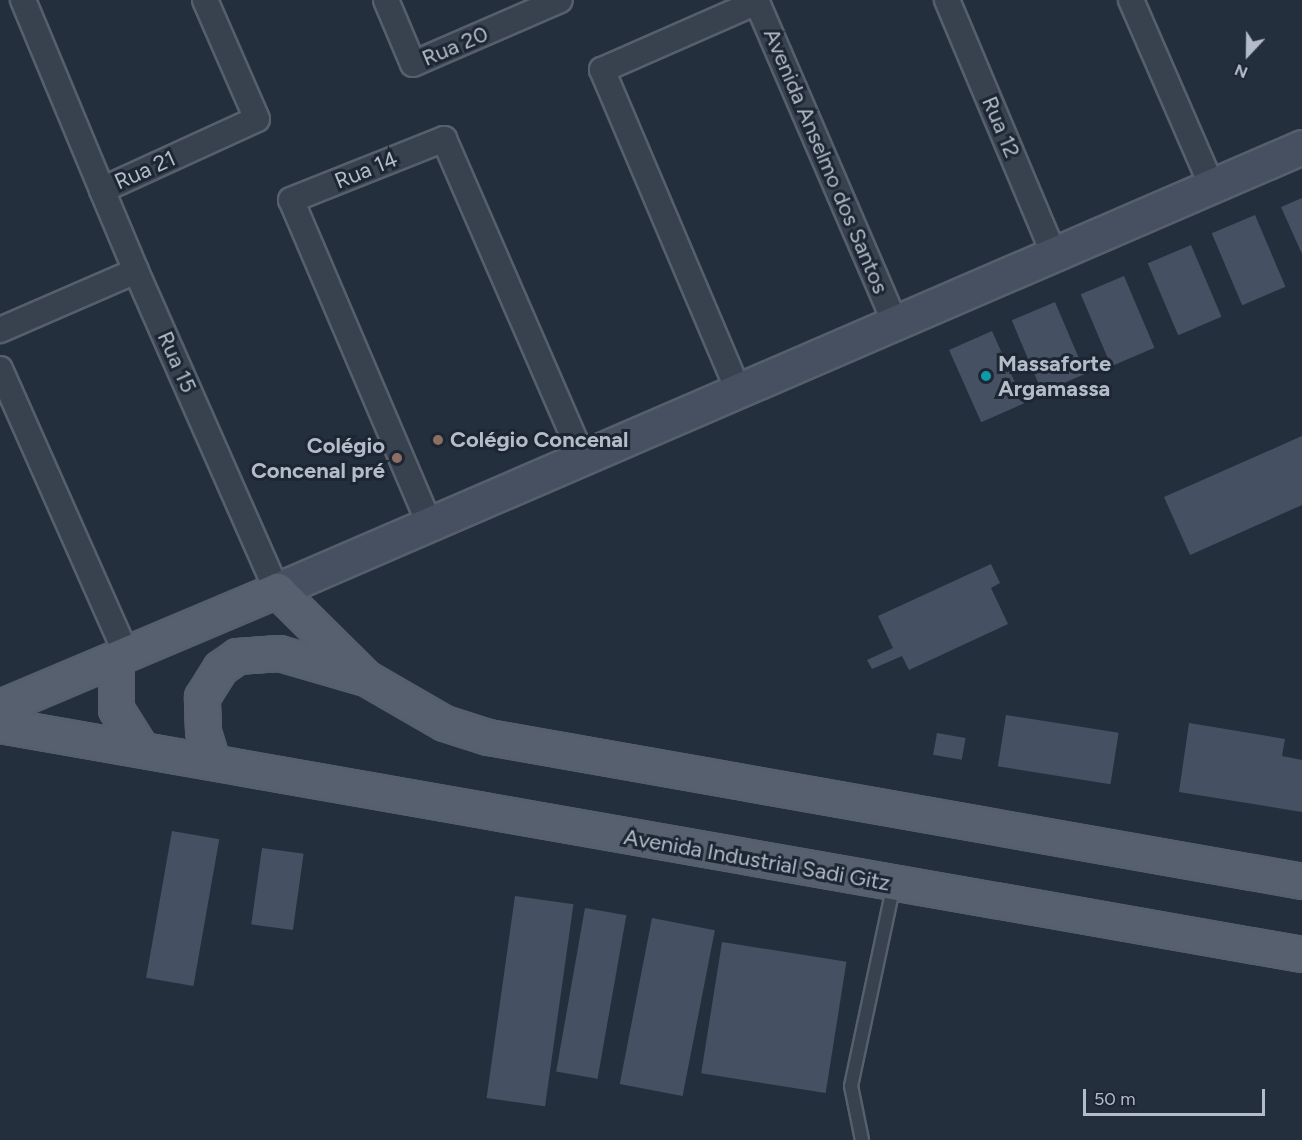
<!DOCTYPE html>
<html>
<head>
<meta charset="utf-8">
<style>
	body { margin:0 }
	#map { position:relative; width:1302px; height:1140px; overflow:hidden; background:#242f3e; font-family:Figtree,sans-serif }
	div>[style] { position:absolute }
	.building>* { inset:0; background:#455162; transform-origin:0 0 }
	.roads { filter:drop-shadow(2px 0 #565f6c) drop-shadow(-2px 0 #565f6c) drop-shadow(0 2px #565f6c) drop-shadow(0 -2px #565f6c) }
	.lane>* { height:12px; margin:-6px; padding:0 6px; transform-origin:6px; border-radius:6px; background:#38414e }
	.street>* { height:24px; margin:-12px; padding:0 12px; transform-origin:12px; border-radius:12px; background:#38414e }
	.secondary>* { height:33px; margin:-16.5px; padding:0 16.5px; transform-origin:16.5px; border-radius:16.5px; background:#465061 }
	.primary>* { height:33px; margin:-16.5px; padding:0 16.5px; transform-origin:16.5px; border-radius:16.5px; background:#56606e }
	.dots>* { width:16px; height:16px; translate:-50% -50%; box-sizing:border-box; border:3px solid #1d2633; border-radius:50% }
	span { translate:-50% -50%; white-space:nowrap; text-align:center; line-height:1.15; -webkit-text-stroke:6px #1d2633; paint-order:stroke }
	.street-label { font-size:22px; color:#b4bcc9 }
	.poi-label { font-size:22px; color:#b4bcc9; font-weight:700 }
	.left { translate:0 -50%; text-align:left }
	.right { translate:-100% -50%; text-align:right }
	.north { position:absolute; left:1218px; top:24px; width:60px; height:60px; -webkit-text-stroke:4px #1d2633; paint-order:stroke; rotate:202deg; font-size:16px; font-weight:700; line-height:24px; text-align:center; color:#b4bcc9 }
	.north::after { content:''; display:block; margin:auto; width:21px; height:27px; background:#b4bcc9; clip-path:polygon(50% 0,100% 100%,50% 72%,0 100%) }
	.scale { position:absolute; left:1083px; top:1089px; width:182px; height:27px; box-sizing:border-box; border:3px solid #b4bcc9; border-top:0; padding-left:8px; font-size:18px; line-height:21px; white-space:nowrap; color:#b4bcc9; -webkit-text-stroke:4px #1d2633; paint-order:stroke }
</style>
</head>
<body>
<div id="map">
	<div class="building">
		<div style="clip-path:polygon(1302px 198px,1302px 254px,1281px 207px)"></div>
		<div style="left:1255px;top:215px;width:78px;height:47px;rotate:67deg"></div>
		<div style="left:1191px;top:245px;width:78px;height:47px;rotate:67deg"></div>
		<div style="left:1124px;top:276px;width:78px;height:47px;rotate:67deg"></div>
		<div style="left:1055px;top:302px;width:78px;height:47px;rotate:67deg"></div>
		<div style="left:992px;top:331px;width:79px;height:47px;rotate:66deg"></div>
		<div style="clip-path:polygon(1302px 436px,1302px 505px,1190px 555px,1164px 497px)"></div>
		<div style="clip-path:polygon(991px 564px,1000px 583px,991px 588px,1008px 624px,909px 670px,902px 656px,872px 669px,867px 660px,893px 648px,878px 616px)"></div>
		<div style="left:1006px;top:715px;width:114px;height:52px;rotate:9deg"></div>
		<div style="clip-path:polygon(1189px 723px,1285px 739px,1282px 756px,1302px 760px,1302px 812px,1179px 792px)"></div>
		<div style="left:937px;top:733px;width:29px;height:22px;rotate:10deg"></div>
		<div style="left:172px;top:831px;width:48px;height:149px;rotate:10deg"></div>
		<div style="left:262px;top:848px;width:42px;height:77px;rotate:8deg"></div>
		<div style="left:515px;top:896px;width:59px;height:204px;rotate:8deg"></div>
		<div style="left:585px;top:908px;width:42px;height:166px;rotate:10deg"></div>
		<div style="left:652px;top:918px;width:64px;height:169px;rotate:11deg"></div>
		<div style="left:722px;top:942px;width:126px;height:133px;rotate:9deg"></div>
	</div>
	<div class="roads">
		<div class="lane">
			<div style="left:862px;top:1140px;width:55px;rotate:-101.5deg"></div>
			<div style="left:851px;top:1086px;width:207px;rotate:-78deg"></div>
		</div>
		<div class="street">
			<div style="left:23px;top:0;width:206px;rotate:67.4deg"></div>
			<div style="left:102px;top:190px;width:170px;rotate:-24.6deg"></div>
			<div style="left:257px;top:119px;width:130px;rotate:-113.6deg"></div>
			<div style="left:386px;top:0;width:69px;rotate:67.1deg"></div>
			<div style="left:413px;top:64px;width:160px;rotate:-23.5deg"></div>
			<div style="left:756px;top:0;width:352px;rotate:66.7deg"></div>
			<div style="left:947px;top:0;width:277px;rotate:67.2deg"></div>
			<div style="left:1131px;top:0;width:203px;rotate:66.5deg"></div>
			<div style="left:102px;top:190px;width:88px;rotate:67.2deg"></div>
			<div style="left:0;top:330px;width:148px;rotate:-23.5deg"></div>
			<div style="left:136px;top:271px;width:349px;rotate:66.2deg"></div>
			<div style="left:0;top:369px;width:311px;rotate:66.1deg"></div>
			<div style="left:738px;top:390px;width:348px;rotate:-113deg"></div>
			<div style="left:602px;top:70px;width:169px;rotate:-23.7deg"></div>
			<div style="left:429px;top:523px;width:351px;rotate:-113.1deg"></div>
			<div style="left:291px;top:200px;width:165px;rotate:-21.7deg"></div>
			<div style="left:444px;top:139px;width:347px;rotate:66.5deg"></div>
		</div>
		<div class="secondary">
			<div style="left:277px;top:590px;width:1117px;rotate:-23.37deg"></div>
		</div>
		<div class="primary">
			<div style="left:116px;top:660px;width:49px;rotate:90deg"></div>
			<div style="left:116px;top:709px;width:47px;rotate:58deg"></div>
			<div style="left:0;top:707px;width:301px;rotate:-22.9deg"></div>
			<div style="left:277px;top:590px;width:125px;rotate:44.7deg"></div>
			<div style="left:366px;top:678px;width:90px;rotate:30deg"></div>
			<div style="left:444px;top:723px;width:46px;rotate:17.7deg"></div>
			<div style="left:488px;top:737px;width:827px;rotate:10.03deg"></div>
			<div style="left:0;top:725px;width:1322px;rotate:9.98deg"></div>
			<div style="left:212px;top:761px;width:31px;rotate:-107deg"></div>
			<div style="left:203px;top:731px;width:34px;rotate:-92deg"></div>
			<div style="left:202px;top:697px;width:34px;rotate:-58deg"></div>
			<div style="left:220px;top:668px;width:21px;rotate:-35deg"></div>
			<div style="left:237px;top:656px;width:42px;rotate:-4.1deg"></div>
			<div style="left:279px;top:653px;width:86px;rotate:16.1deg"></div>
		</div>
	</div>
	<div class="dots">
		<div style="left:986px;top:376px;background:#0f9aa8"></div>
		<div style="left:438px;top:440px;background:#8d6e63"></div>
		<div style="left:397px;top:458px;background:#8d6e63"></div>
	</div>
	<div class="street-label">
		<span style="left:455px;top:46px;rotate:-23deg">Rua 20</span>
		<span style="left:1001px;top:127px;rotate:67deg">Rua 12</span>
		<span style="left:826px;top:161px;rotate:67deg">Avenida Anselmo dos Santos</span>
		<span style="left:145px;top:170px;rotate:-24deg">Rua 21</span>
		<span style="left:366px;top:170px;rotate:-22deg">Rua 14</span>
		<span style="left:177px;top:362px;rotate:66deg">Rua 15</span>
		<span style="left:757px;top:860px;rotate:10deg">Avenida Industrial Sadi Gitz</span>
	</div>
	<div class="poi-label">
		<span class="left" style="left:998px;top:376px">Massaforte<br>Argamassa</span>
		<span class="left" style="left:450px;top:440px">Colégio Concenal</span>
		<span class="right" style="left:385px;top:458px">Colégio<br>Concenal pré</span>
	</div>
	<div class="north">N</div>
	<div class="scale">50 m</div>
</div>
</body>
</html>
